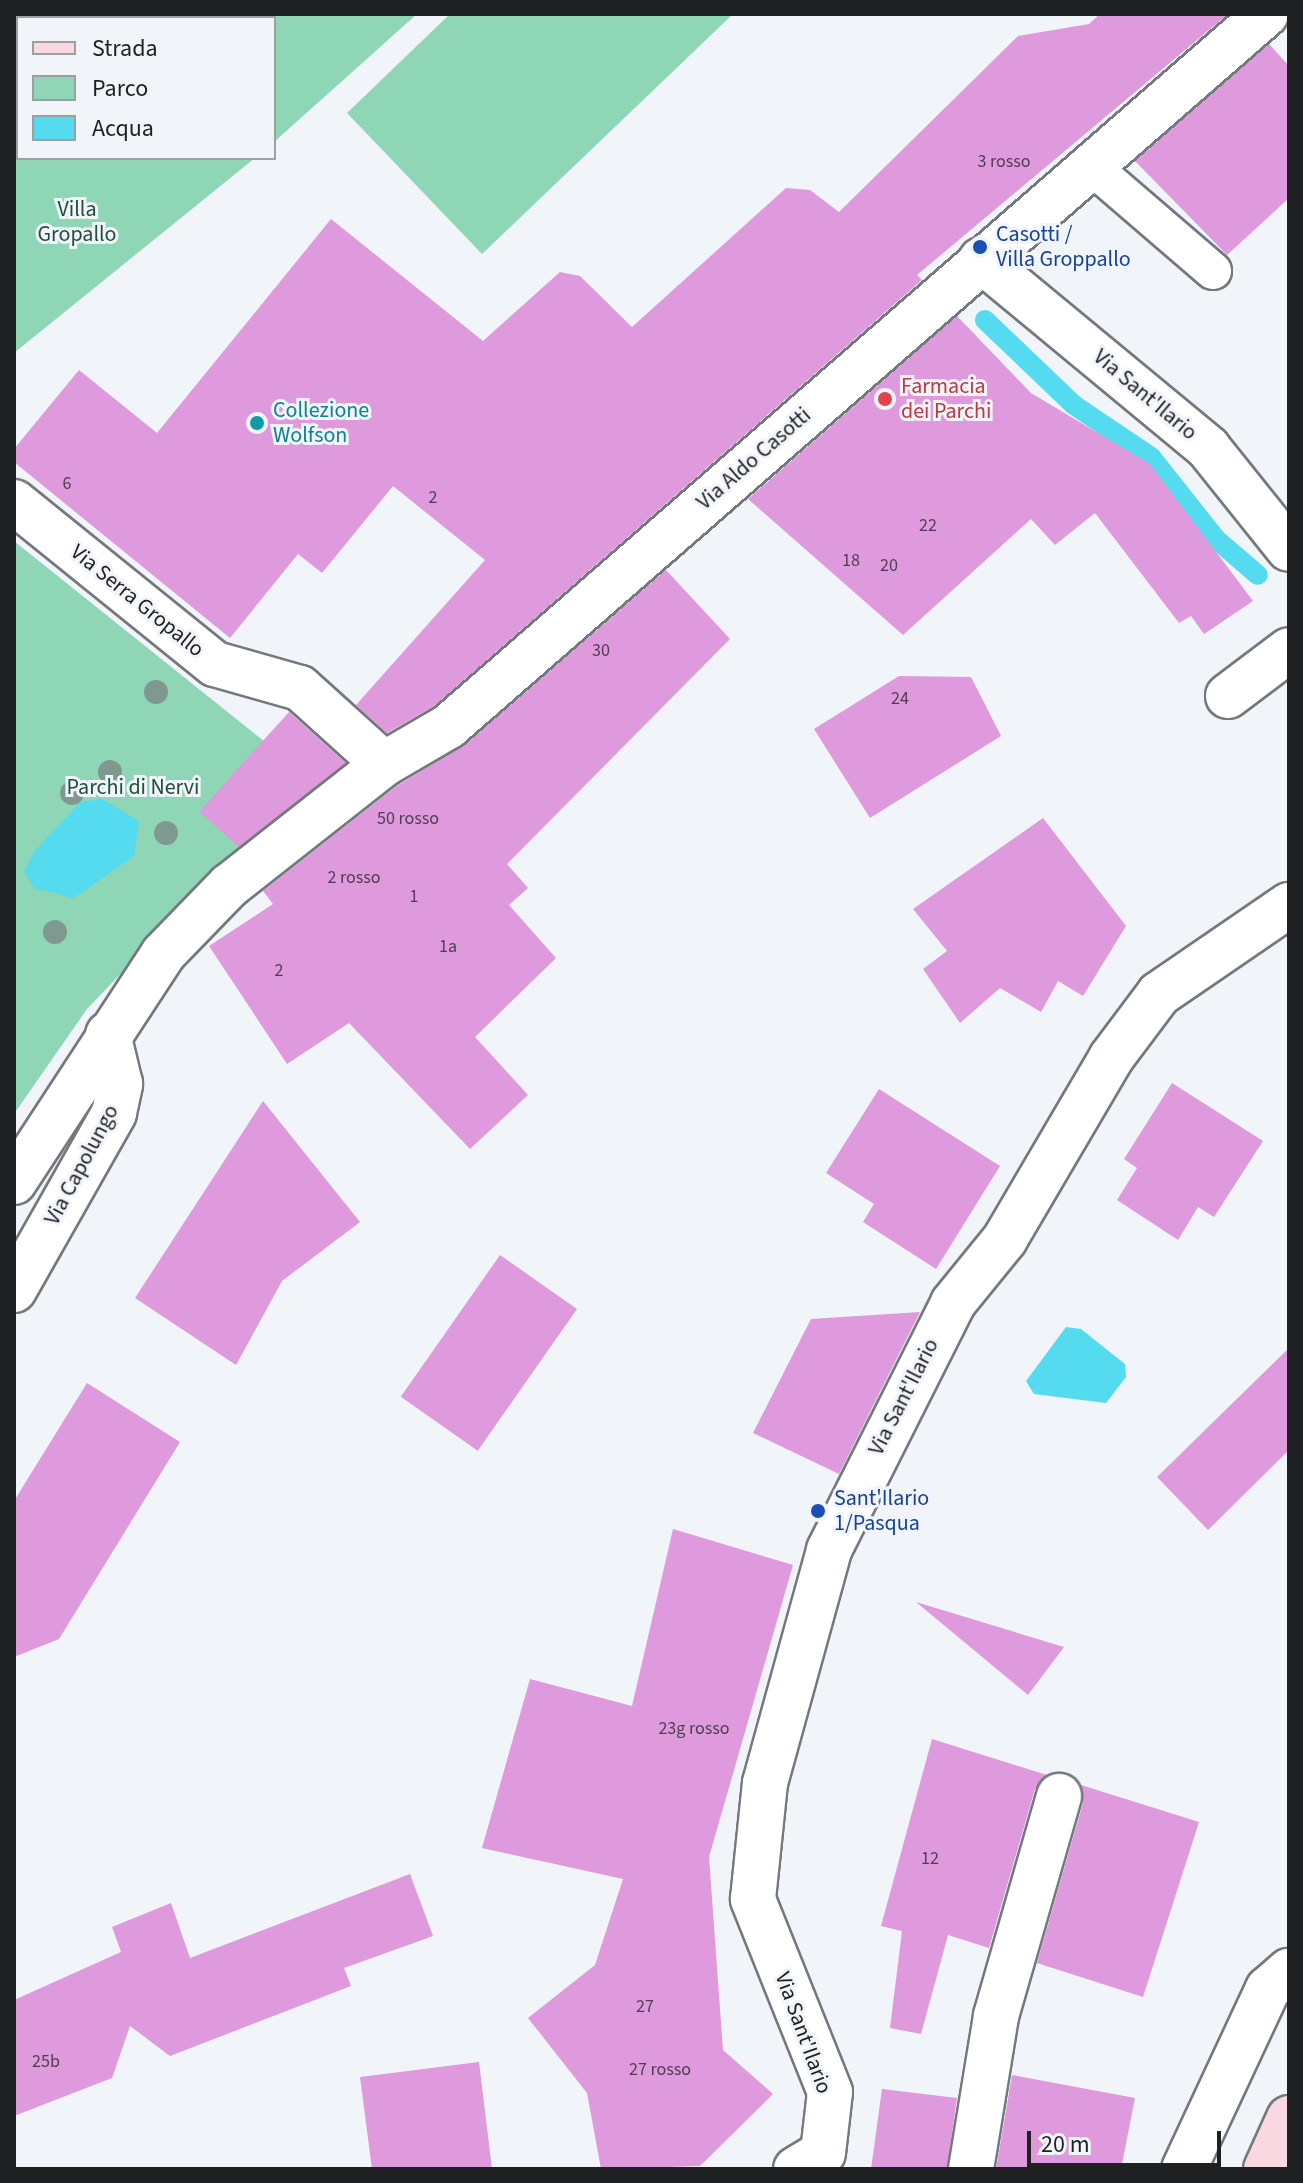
<!DOCTYPE html>
<html>
<head>
<meta charset="utf-8">
<style>
	body { margin:0 }
	#map { position:relative; width:1303px; height:2183px; overflow:hidden; background:#f1f4f9; font-family:"Source Sans 3",sans-serif }
	div>[style] { position:absolute }
	.green>* { inset:0; background:#8fd6b7 }
	.water>* { inset:0; background:#55dbf0 }
	.stream>* { height:20px; margin:-10px; padding:0 10px; transform-origin:10px; border-radius:10px; background:#55dbf0 }
	.building>* { inset:0; background:#de9adc; transform-origin:0 0 }
	.roads { filter:drop-shadow(2px 0 #75787c) drop-shadow(-2px 0 #75787c) drop-shadow(0 2px #75787c) drop-shadow(0 -2px #75787c) }
	.service>* { height:36px; margin:-18px; padding:0 18px; transform-origin:18px; border-radius:18px; background:#fff }
	.minor>* { height:44px; margin:-22px; padding:0 22px; transform-origin:22px; border-radius:22px; background:#fff }
	.tertiary>* { height:44px; margin:-22px; padding:0 22px; transform-origin:22px; border-radius:22px; background:#fff }
	.primary>* { height:44px; margin:-22px; padding:0 22px; transform-origin:22px; border-radius:22px; background:#fad8e1 }
	.trees>* { width:24px; height:24px; margin:-12px; border-radius:50%; background:#7f9991 }
	.dots>* { width:22px; height:22px; translate:-50% -50%; box-sizing:border-box; border:4px solid #f1f4f9; border-radius:50% }
	span { translate:-50% -50%; white-space:nowrap; text-align:center; line-height:1.15; -webkit-text-stroke:6px #f1f4f9; paint-order:stroke }
	.number-label { font-size:18px; color:#4f3e50 }
	.number-label span { -webkit-text-stroke-width:0 }
	.park-label { font-size:22px; color:#214e3c }
	.transit-label { font-size:22px; color:#164399 }
	.left { translate:0 -50%; text-align:left }
	.health-label { font-size:22px; color:#be3a42 }
	.street-label { font-size:22px; color:#1f2022 }
	.culture-label { font-size:22px; color:#0d838f }
	.frame { position:absolute; inset:0; border:16px solid #1f2022; pointer-events:none }
	.legend { position:absolute; left:16px; top:16px; width:260px; height:144px; box-sizing:border-box; background:#f1f4f9; border:2px solid #9d9fa3; margin:0; padding:10px 14px; list-style:none; font-size:24px; color:#1f2022 }
	.legend li { display:flex; align-items:center; gap:16px; height:40px }
	.legend b { width:40px; border:2px solid #9d9fa3 }
	.scale { position:absolute; left:1027px; top:2131px; width:194px; height:36px; box-sizing:border-box; border:4px solid #1f2022; border-top:0; padding-left:10px; font-size:24px; line-height:28px; white-space:nowrap; color:#1f2022; -webkit-text-stroke:6px #f1f4f9; paint-order:stroke }
</style>
</head>
<body>
<div id="map">
	<div class="green">
		<div style="clip-path:polygon(14px 14px,417px 14px,274px 142px,274px 18px,18px 18px,18px 158px,255px 158px,14px 353px)"></div>
		<div style="clip-path:polygon(450px 14px,733px 14px,482px 254px,347px 113px)"></div>
		<div style="clip-path:polygon(14px 541px,325px 790px,222px 868px,87px 1009px,14px 1114px)"></div>
	</div>
	<div class="water">
		<div style="clip-path:polygon(102px 799px,139px 821px,134px 856px,74px 898px,34px 888px,24px 871px,35px 851px,80px 802px)"></div>
		<div style="clip-path:polygon(1066px 1327px,1081px 1329px,1125px 1364px,1126px 1377px,1106px 1403px,1034px 1394px,1026px 1381px)"></div>
	</div>
	<div class="stream">
		<div style="left:985px;top:320px;width:123px;rotate:43.7deg"></div>
		<div style="left:1074px;top:405px;width:93px;rotate:34deg"></div>
		<div style="left:1151px;top:457px;width:105px;rotate:51.6deg"></div>
		<div style="left:1216px;top:539px;width:55px;rotate:40.6deg"></div>
	</div>
	<div class="building">
		<div style="clip-path:polygon(1100px 14px,1228px 14px,917px 275px,922px 280px,434px 706px,387px 733px,356px 705px,485px 560px,393px 486px,322px 573px,298px 554px,230px 638px,14px 462px,14px 449px,79px 370px,157px 433px,331px 219px,483px 341px,560px 272px,580px 276px,632px 327px,786px 188px,810px 190px,839px 212px,1018px 36px,1089px 24px)"></div>
		<div style="clip-path:polygon(1269px 44px,1289px 66px,1289px 198px,1227px 255px,1135px 161px)"></div>
		<div style="clip-path:polygon(957px 316px,1031px 393px,1150px 464px,1253px 601px,1204px 634px,1191px 616px,1179px 623px,1095px 513px,1055px 545px,1031px 519px,903px 635px,748px 499px)"></div>
		<div style="clip-path:polygon(666px 570px,730px 639px,507px 864px,528px 888px,509px 905px,556px 958px,475px 1037px,528px 1095px,470px 1149px,349px 1023px,287px 1064px,209px 946px,273px 904px,263px 891px,398px 785px,465px 745px)"></div>
		<div style="clip-path:polygon(899px 676px,971px 677px,1001px 736px,870px 818px,814px 729px)"></div>
		<div style="left:289px;top:712px;width:76px;height:134px;rotate:42deg"></div>
		<div style="clip-path:polygon(1043px 818px,1126px 926px,1083px 996px,1058px 981px,1041px 1012px,1000px 988px,960px 1023px,923px 969px,947px 951px,913px 909px)"></div>
		<div style="clip-path:polygon(1172px 1083px,1263px 1141px,1214px 1217px,1198px 1207px,1178px 1240px,1117px 1200px,1137px 1168px,1124px 1159px)"></div>
		<div style="clip-path:polygon(879px 1089px,1000px 1166px,936px 1269px,863px 1222px,874px 1204px,826px 1173px)"></div>
		<div style="clip-path:polygon(263px 1101px,360px 1222px,282px 1281px,236px 1365px,135px 1298px)"></div>
		<div style="left:500px;top:1255px;width:94px;height:173px;rotate:35deg"></div>
		<div style="clip-path:polygon(920px 1312px,839px 1474px,753px 1433px,811px 1319px)"></div>
		<div style="clip-path:polygon(1289px 1348px,1289px 1450px,1208px 1530px,1157px 1477px)"></div>
		<div style="clip-path:polygon(87px 1383px,180px 1442px,59px 1639px,14px 1657px,14px 1501px)"></div>
		<div style="clip-path:polygon(673px 1529px,793px 1565px,709px 1857px,723px 2050px,773px 2094px,700px 2166px,601px 2169px,587px 2093px,528px 2018px,595px 1965px,623px 1879px,482px 1848px,530px 1679px,632px 1706px)"></div>
		<div style="clip-path:polygon(916px 1602px,1064px 1647px,1028px 1695px)"></div>
		<div style="clip-path:polygon(932px 1739px,1047px 1775px,1035px 1789px,989px 1948px,948px 1935px,921px 2034px,890px 2028px,902px 1931px,881px 1926px)"></div>
		<div style="clip-path:polygon(1081px 1785px,1199px 1822px,1143px 1997px,1037px 1963px,1083px 1803px)"></div>
		<div style="clip-path:polygon(410px 1874px,433px 1936px,344px 1968px,351px 1986px,170px 2056px,130px 2026px,112px 2078px,14px 2116px,14px 2000px,121px 1952px,112px 1927px,171px 1903px,190px 1958px)"></div>
		<div style="clip-path:polygon(479px 2062px,492px 2169px,372px 2169px,360px 2077px)"></div>
		<div style="clip-path:polygon(1012px 2075px,1135px 2098px,1121px 2169px,996px 2169px)"></div>
		<div style="clip-path:polygon(882px 2089px,957px 2098px,947px 2169px,871px 2169px)"></div>
	</div>
	<div class="roads">
		<div class="service">
			<div style="left:1091px;top:166px;width:161px;rotate:40.7deg"></div>
		</div>
		<div class="minor">
			<div style="left:981px;top:260px;width:295px;rotate:39.6deg"></div>
			<div style="left:1208px;top:448px;width:129px;rotate:51.3deg"></div>
			<div style="left:14px;top:502px;width:258px;rotate:38.9deg"></div>
			<div style="left:215px;top:664px;width:88px;rotate:15.8deg"></div>
			<div style="left:300px;top:688px;width:113px;rotate:42.1deg"></div>
			<div style="left:1228px;top:696px;width:76px;rotate:-37deg"></div>
			<div style="left:14px;top:1290px;width:203px;rotate:-60.5deg"></div>
			<div style="left:114px;top:1113px;width:30px;rotate:-78deg"></div>
			<div style="left:120px;top:1084px;width:51px;rotate:-103.5deg"></div>
			<div style="left:796px;top:2169px;width:31px;rotate:-31deg"></div>
			<div style="left:823px;top:2153px;width:61px;rotate:-83.5deg"></div>
			<div style="left:830px;top:2092px;width:208px;rotate:-111.8deg"></div>
			<div style="left:753px;top:1899px;width:117px;rotate:-84.1deg"></div>
			<div style="left:765px;top:1783px;width:242px;rotate:-74.6deg"></div>
			<div style="left:829px;top:1550px;width:276px;rotate:-63.3deg"></div>
			<div style="left:953px;top:1303px;width:82px;rotate:-50.9deg"></div>
			<div style="left:1005px;top:1239px;width:210px;rotate:-59.6deg"></div>
			<div style="left:1111px;top:1058px;width:80px;rotate:-53.1deg"></div>
			<div style="left:1159px;top:994px;width:158px;rotate:-34.4deg"></div>
			<div style="left:971px;top:2169px;width:155px;rotate:-80.7deg"></div>
			<div style="left:996px;top:2016px;width:229px;rotate:-74deg"></div>
			<div style="left:1184px;top:2169px;width:199px;rotate:-65deg"></div>
			<div style="left:1268px;top:1989px;width:28px;rotate:-41deg"></div>
		</div>
		<div class="tertiary">
			<div style="left:14px;top:1182px;width:272px;rotate:-56.8deg"></div>
			<div style="left:163px;top:954px;width:95px;rotate:-45.9deg"></div>
			<div style="left:229px;top:886px;width:197px;rotate:-38.2deg"></div>
			<div style="left:384px;top:764px;width:75px;rotate:-30.3deg"></div>
			<div style="left:449px;top:726px;width:1084px;rotate:-41.07deg"></div>
		</div>
		<div class="primary">
			<div style="left:1266px;top:2169px;width:56px;rotate:-65.7deg"></div>
		</div>
	</div>
	<div class="trees">
		<div style="left:156px;top:692px"></div>
		<div style="left:110px;top:772px"></div>
		<div style="left:72px;top:793px"></div>
		<div style="left:166px;top:833px"></div>
		<div style="left:55px;top:932px"></div>
	</div>
	<div class="dots">
		<div style="left:980px;top:247px;background:#1a4fb4"></div>
		<div style="left:885px;top:399px;background:#e0444e"></div>
		<div style="left:257px;top:423px;background:#0f9aa8"></div>
		<div style="left:818px;top:1511px;background:#1a4fb4"></div>
	</div>
	<div class="number-label">
		<span style="left:1004px;top:162px">3 rosso</span>
		<span style="left:67px;top:484px">6</span>
		<span style="left:433px;top:498px">2</span>
		<span style="left:928px;top:526px">22</span>
		<span style="left:851px;top:561px">18</span>
		<span style="left:889px;top:566px">20</span>
		<span style="left:601px;top:651px">30</span>
		<span style="left:900px;top:699px">24</span>
		<span style="left:408px;top:819px">50 rosso</span>
		<span style="left:354px;top:878px">2 rosso</span>
		<span style="left:414px;top:897px">1</span>
		<span style="left:448px;top:947px">1a</span>
		<span style="left:279px;top:971px">2</span>
		<span style="left:694px;top:1729px">23g rosso</span>
		<span style="left:930px;top:1859px">12</span>
		<span style="left:645px;top:2007px">27</span>
		<span style="left:46px;top:2062px">25b</span>
		<span style="left:660px;top:2070px">27 rosso</span>
	</div>
	<div class="park-label">
		<span style="left:77px;top:222px">Villa<br>Gropallo</span>
		<span style="left:133px;top:788px">Parchi di Nervi</span>
	</div>
	<div class="transit-label">
		<span class="left" style="left:996px;top:247px">Casotti /<br>Villa Groppallo</span>
		<span class="left" style="left:834px;top:1511px">Sant'Ilario<br>1/Pasqua</span>
	</div>
	<div class="health-label">
		<span class="left" style="left:901px;top:399px">Farmacia<br>dei Parchi</span>
	</div>
	<div class="street-label">
		<span style="left:1145px;top:395px;rotate:40deg">Via Sant'Ilario</span>
		<span style="left:754px;top:459px;rotate:-41deg">Via Aldo Casotti</span>
		<span style="left:137px;top:601px;rotate:39deg">Via Serra Gropallo</span>
		<span style="left:82px;top:1165px;rotate:-62deg">Via Capolungo</span>
		<span style="left:904px;top:1397px;rotate:-63deg">Via Sant'Ilario</span>
		<span style="left:803px;top:2033px;rotate:70deg">Via Sant'Ilario</span>
	</div>
	<div class="culture-label">
		<span class="left" style="left:273px;top:423px">Collezione<br>Wolfson</span>
	</div>
	<div class="frame"></div>
	<ul class="legend">
	<li><b style="height:10px;background:#fad8e1"></b>Strada</li>
	<li><b style="height:22px;background:#8fd6b7"></b>Parco</li>
	<li><b style="height:22px;background:#55dbf0"></b>Acqua</li>
	</ul>
	<div class="scale">20 m</div>
</div>
</body>
</html>
